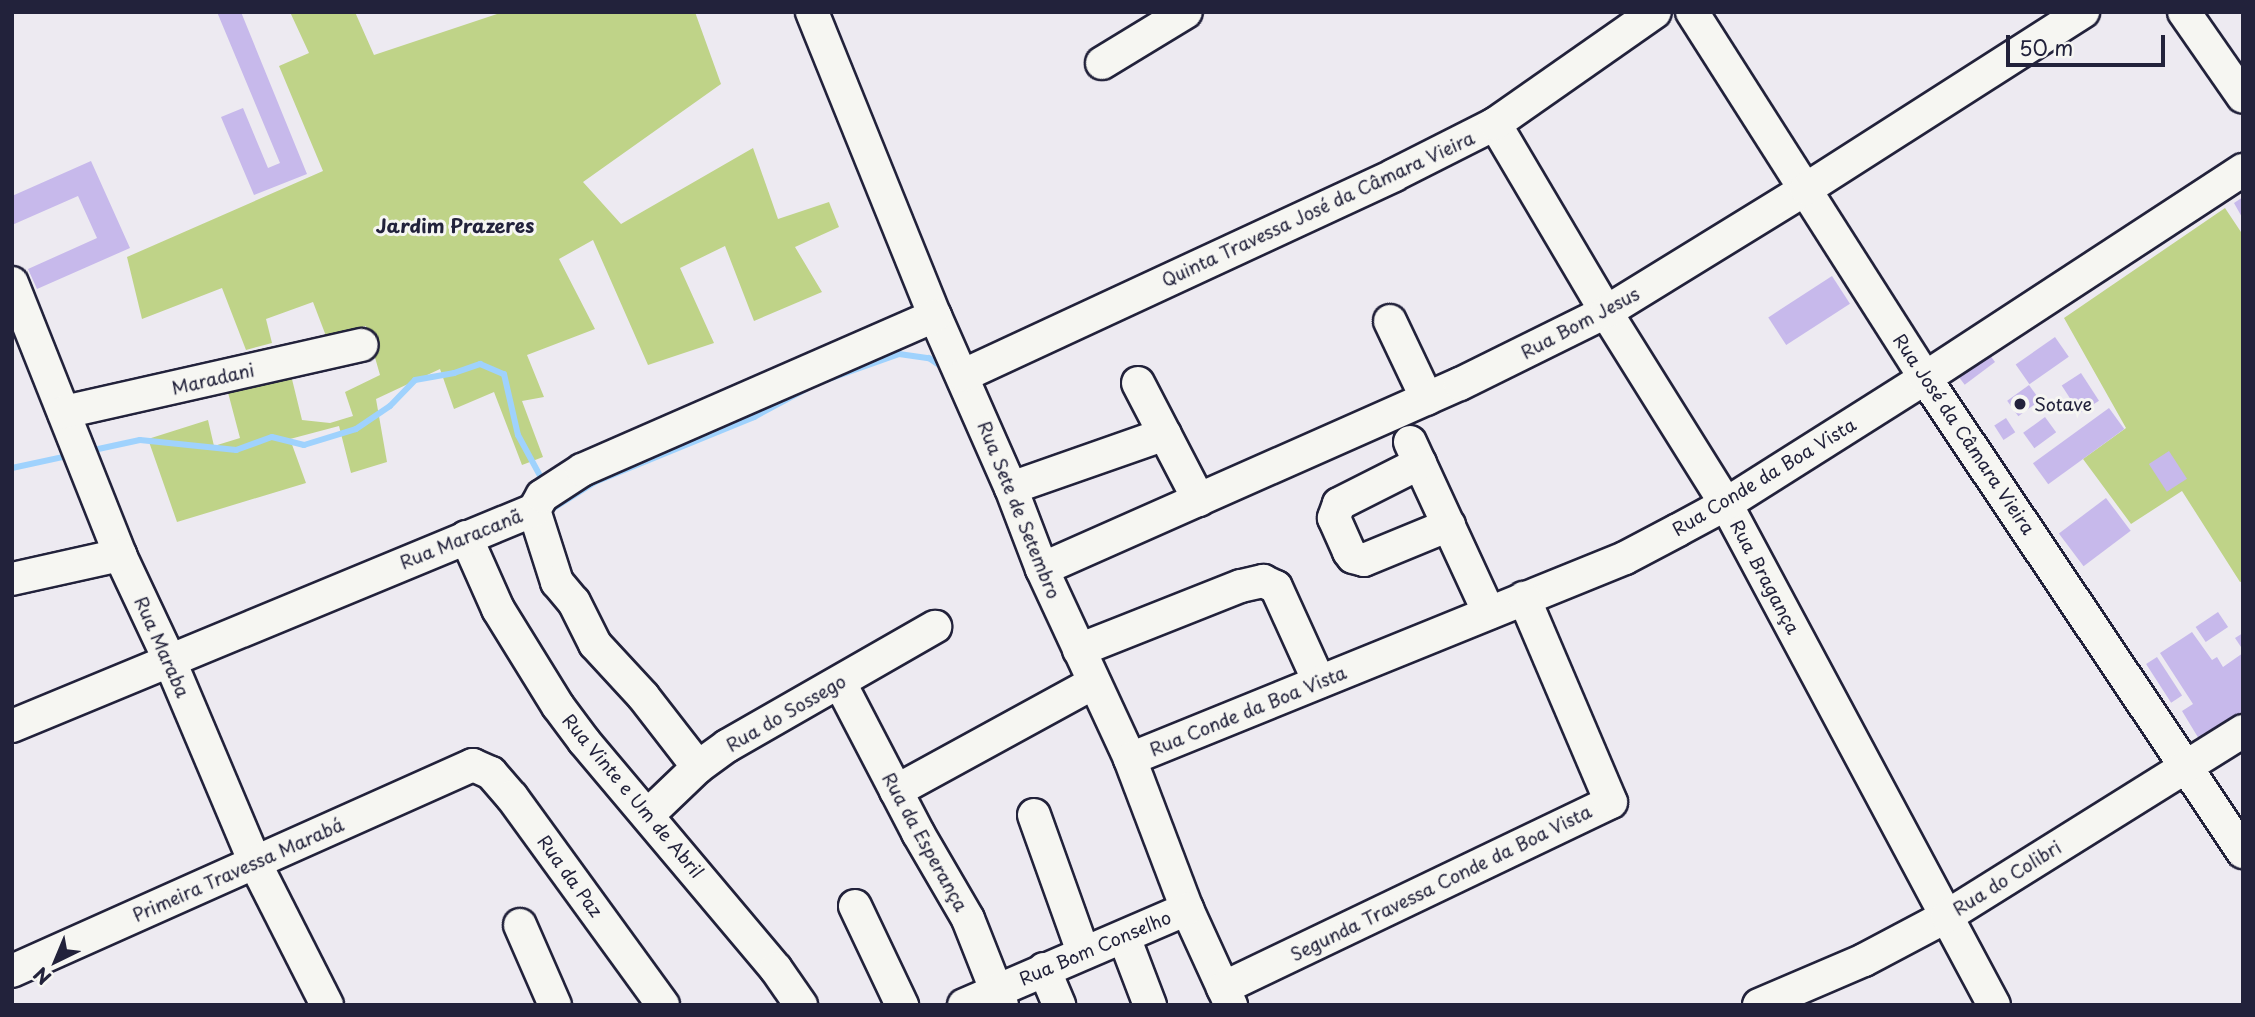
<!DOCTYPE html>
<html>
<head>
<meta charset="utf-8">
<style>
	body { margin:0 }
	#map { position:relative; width:2255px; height:1017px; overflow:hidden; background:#edeaf1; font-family:"Playpen Sans",sans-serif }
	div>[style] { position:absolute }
	.green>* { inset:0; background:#bfd388 }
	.stream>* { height:6px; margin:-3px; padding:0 3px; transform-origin:3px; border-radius:3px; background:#9fd2fd }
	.building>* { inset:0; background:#c7b9eb; transform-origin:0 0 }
	.roads { filter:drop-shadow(2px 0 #22223b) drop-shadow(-2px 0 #22223b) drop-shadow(0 2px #22223b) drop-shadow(0 -2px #22223b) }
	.minor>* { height:32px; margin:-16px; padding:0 16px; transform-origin:16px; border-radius:16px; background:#f6f6f2 }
	.dots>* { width:19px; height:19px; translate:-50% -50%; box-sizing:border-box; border:4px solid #f6f6f2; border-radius:50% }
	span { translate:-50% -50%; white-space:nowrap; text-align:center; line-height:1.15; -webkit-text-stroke:6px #f6f6f2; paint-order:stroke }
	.street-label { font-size:18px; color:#22223b }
	.poi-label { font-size:18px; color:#22223b }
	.left { translate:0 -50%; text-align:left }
	.neighbourhood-label { font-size:19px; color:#22223b; font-weight:700 }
	.frame { position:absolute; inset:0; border:14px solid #22223b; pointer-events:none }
	.north { position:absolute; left:21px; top:926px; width:70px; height:70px; -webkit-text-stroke:5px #f6f6f2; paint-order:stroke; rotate:223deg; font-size:19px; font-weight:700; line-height:28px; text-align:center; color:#22223b }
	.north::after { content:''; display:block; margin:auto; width:24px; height:32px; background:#22223b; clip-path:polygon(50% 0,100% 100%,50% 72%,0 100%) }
	.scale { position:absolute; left:2006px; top:35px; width:159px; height:32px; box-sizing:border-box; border:4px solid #22223b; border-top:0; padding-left:9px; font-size:21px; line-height:24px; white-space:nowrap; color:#22223b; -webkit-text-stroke:5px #f6f6f2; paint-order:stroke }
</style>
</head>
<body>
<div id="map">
	<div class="green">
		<div style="clip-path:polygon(290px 12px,355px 12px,374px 55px,503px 12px,695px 12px,721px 84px,583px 182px,621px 224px,753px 148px,778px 219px,829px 202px,839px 227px,795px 247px,822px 292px,754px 321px,725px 246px,680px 268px,714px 343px,648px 365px,593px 240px,559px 259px,595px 329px,527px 355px,544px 397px,522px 401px,543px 457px,522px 465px,494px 392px,454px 409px,440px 369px,376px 399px,387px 462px,351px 473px,339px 426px,290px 439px,306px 483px,177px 522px,148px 439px,208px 420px,214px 446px,240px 438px,226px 385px,290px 371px,302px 420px,330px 423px,353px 416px,345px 392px,380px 375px,366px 326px,326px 336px,313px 302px,266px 319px,272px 343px,246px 350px,222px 288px,142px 319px,127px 257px,323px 171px,279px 66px,309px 53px)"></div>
		<div style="clip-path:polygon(2225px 208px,2243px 235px,2243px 581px,2240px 582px,2182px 491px,2131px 524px,2083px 459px,2126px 428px,2064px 318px)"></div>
	</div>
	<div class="stream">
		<div style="left:826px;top:380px;width:77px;rotate:-19.6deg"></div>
		<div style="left:899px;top:354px;width:30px;rotate:8deg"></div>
		<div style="left:929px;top:358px;width:21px;rotate:35deg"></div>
		<div style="left:89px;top:451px;width:52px;rotate:-12.2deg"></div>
		<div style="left:140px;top:440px;width:97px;rotate:5.9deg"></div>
		<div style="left:236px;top:450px;width:38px;rotate:-20deg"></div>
		<div style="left:272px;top:437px;width:33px;rotate:14deg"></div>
		<div style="left:304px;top:445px;width:54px;rotate:-17.1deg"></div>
		<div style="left:356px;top:429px;width:41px;rotate:-34.1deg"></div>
		<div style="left:390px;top:406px;width:36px;rotate:-46deg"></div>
		<div style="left:415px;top:380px;width:40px;rotate:-10deg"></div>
		<div style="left:454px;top:373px;width:28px;rotate:-19deg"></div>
		<div style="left:480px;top:364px;width:26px;rotate:23deg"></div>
		<div style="left:504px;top:374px;width:63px;rotate:77.1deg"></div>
		<div style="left:518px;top:435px;width:57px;rotate:61.6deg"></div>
		<div style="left:12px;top:468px;width:61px;rotate:-12.2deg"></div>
		<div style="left:549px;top:511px;width:54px;rotate:-32.2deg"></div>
		<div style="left:595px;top:482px;width:172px;rotate:-22.2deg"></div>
		<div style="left:754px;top:417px;width:59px;rotate:-28.3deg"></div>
	</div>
	<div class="building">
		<div style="clip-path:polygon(217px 12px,241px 12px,307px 174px,254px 195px,221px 117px,243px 108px,268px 168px,280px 163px)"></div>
		<div style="clip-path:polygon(91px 161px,130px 248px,37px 289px,28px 269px,97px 238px,78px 196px,12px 225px,12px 196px)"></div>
		<div style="clip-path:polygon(2243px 197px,2243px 219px,2234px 203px)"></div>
		<div style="left:1832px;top:276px;width:33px;height:76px;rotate:57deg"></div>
		<div style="left:2055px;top:337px;width:24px;height:48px;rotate:55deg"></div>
		<div style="left:1989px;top:354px;width:10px;height:38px;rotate:53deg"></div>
		<div style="left:2081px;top:373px;width:33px;height:23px;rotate:57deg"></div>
		<div style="left:2029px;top:385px;width:19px;height:27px;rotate:54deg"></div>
		<div style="left:2109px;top:408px;width:26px;height:94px;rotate:54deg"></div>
		<div style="left:2045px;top:417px;width:19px;height:27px;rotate:54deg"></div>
		<div style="left:2006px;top:418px;width:17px;height:14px;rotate:57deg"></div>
		<div style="left:2169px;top:451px;width:33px;height:24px;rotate:57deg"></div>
		<div style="left:2106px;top:498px;width:41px;height:59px;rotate:53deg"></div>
		<div style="left:2218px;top:612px;width:18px;height:27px;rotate:56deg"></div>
		<div style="clip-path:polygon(2192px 632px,2212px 660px,2217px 657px,2223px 667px,2243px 653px,2243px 711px,2199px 739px,2182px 711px,2193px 704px,2160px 653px)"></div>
		<div style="clip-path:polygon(2243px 633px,2243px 650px,2235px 638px)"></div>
		<div style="left:2157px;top:657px;width:46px;height:13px;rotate:57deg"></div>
	</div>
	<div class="roads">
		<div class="minor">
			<div style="left:812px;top:12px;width:328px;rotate:68deg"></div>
			<div style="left:935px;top:316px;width:188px;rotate:66.2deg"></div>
			<div style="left:1011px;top:488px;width:87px;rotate:69.1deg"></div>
			<div style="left:1042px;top:569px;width:209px;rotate:65.1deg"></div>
			<div style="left:1130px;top:759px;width:160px;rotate:69.2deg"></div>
			<div style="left:1187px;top:909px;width:106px;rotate:65.4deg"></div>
			<div style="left:1692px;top:12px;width:434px;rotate:57.5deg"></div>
			<div style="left:1925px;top:378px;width:571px;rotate:56.14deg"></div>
			<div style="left:2184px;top:12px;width:103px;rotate:55.2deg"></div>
			<div style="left:1102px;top:63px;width:98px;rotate:-31.3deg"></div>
			<div style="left:1495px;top:124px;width:218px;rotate:59.4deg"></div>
			<div style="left:1606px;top:312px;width:226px;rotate:58deg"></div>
			<div style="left:1726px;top:504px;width:568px;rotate:61.86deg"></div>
			<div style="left:12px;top:283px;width:293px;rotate:68.3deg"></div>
			<div style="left:120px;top:555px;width:115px;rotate:64.8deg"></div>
			<div style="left:169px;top:659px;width:221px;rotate:67.1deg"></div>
			<div style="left:255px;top:863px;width:159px;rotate:63.1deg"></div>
			<div style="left:1390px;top:321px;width:86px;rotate:64.6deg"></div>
			<div style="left:964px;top:375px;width:474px;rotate:-24.9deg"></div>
			<div style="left:1394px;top:175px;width:113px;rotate:-26.8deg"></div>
			<div style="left:1495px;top:124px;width:195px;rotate:-35deg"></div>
			<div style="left:1138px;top:383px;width:132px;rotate:62.5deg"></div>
			<div style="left:64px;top:412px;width:305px;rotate:-12.7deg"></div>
			<div style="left:1410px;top:442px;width:188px;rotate:65.2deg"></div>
			<div style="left:1420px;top:463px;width:91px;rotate:153.2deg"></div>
			<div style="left:1339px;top:504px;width:15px;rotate:110deg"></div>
			<div style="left:1334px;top:518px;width:37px;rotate:66deg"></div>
			<div style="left:1349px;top:552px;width:6px;rotate:51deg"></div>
			<div style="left:1353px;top:557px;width:11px;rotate:15deg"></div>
			<div style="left:1364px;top:560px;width:92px;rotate:-22.4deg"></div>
			<div style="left:1011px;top:488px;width:163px;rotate:-19.3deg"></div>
			<div style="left:534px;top:510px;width:76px;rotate:72.3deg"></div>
			<div style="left:557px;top:582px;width:26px;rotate:50deg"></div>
			<div style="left:574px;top:602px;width:47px;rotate:63.4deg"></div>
			<div style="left:595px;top:644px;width:71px;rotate:47.3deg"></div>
			<div style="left:643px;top:696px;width:90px;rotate:52.2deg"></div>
			<div style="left:466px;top:537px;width:79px;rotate:66deg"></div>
			<div style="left:498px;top:609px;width:114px;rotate:58.3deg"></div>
			<div style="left:558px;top:706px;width:44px;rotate:53.4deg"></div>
			<div style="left:584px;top:741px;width:298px;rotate:49.9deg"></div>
			<div style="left:776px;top:969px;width:44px;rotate:55.2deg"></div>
			<div style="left:1042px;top:569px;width:457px;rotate:-23.9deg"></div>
			<div style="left:1460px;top:384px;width:163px;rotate:-26.3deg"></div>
			<div style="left:1606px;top:312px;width:235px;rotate:-31.6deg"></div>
			<div style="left:1806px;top:189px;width:329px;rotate:-32.6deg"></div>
			<div style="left:12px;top:579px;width:111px;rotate:-12.5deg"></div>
			<div style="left:1079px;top:650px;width:174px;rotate:-21.6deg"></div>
			<div style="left:1241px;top:586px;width:23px;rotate:-13deg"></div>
			<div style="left:1263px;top:581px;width:14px;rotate:25deg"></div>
			<div style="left:1276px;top:587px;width:104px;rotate:65.6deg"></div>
			<div style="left:840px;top:683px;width:169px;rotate:62.5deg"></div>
			<div style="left:918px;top:833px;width:99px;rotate:59.8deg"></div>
			<div style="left:968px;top:919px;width:92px;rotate:68.4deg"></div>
			<div style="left:12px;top:726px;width:565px;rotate:-22.48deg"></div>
			<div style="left:534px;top:510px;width:16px;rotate:-60deg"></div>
			<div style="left:542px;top:496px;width:48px;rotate:-33deg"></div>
			<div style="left:582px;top:470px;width:385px;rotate:-23.6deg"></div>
			<div style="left:1130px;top:759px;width:534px;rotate:-22.1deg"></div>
			<div style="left:1625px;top:558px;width:60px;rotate:-27.8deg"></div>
			<div style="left:1678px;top:530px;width:55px;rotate:-28.4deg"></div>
			<div style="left:1726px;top:504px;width:236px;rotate:-32.3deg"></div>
			<div style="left:1925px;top:378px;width:380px;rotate:-33.2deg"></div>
			<div style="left:896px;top:791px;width:225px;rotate:-28.7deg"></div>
			<div style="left:649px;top:814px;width:68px;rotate:-43.8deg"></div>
			<div style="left:698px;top:767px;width:36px;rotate:-36deg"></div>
			<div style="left:727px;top:746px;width:240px;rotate:-29.8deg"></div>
			<div style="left:1034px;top:815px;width:145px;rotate:70.3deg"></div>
			<div style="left:855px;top:906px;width:110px;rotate:64.6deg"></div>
			<div style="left:520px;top:925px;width:87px;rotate:66.4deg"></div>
			<div style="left:1124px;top:937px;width:73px;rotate:69.1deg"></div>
			<div style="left:1044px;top:969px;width:39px;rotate:67deg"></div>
			<div style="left:12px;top:971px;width:505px;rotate:-24.08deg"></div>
			<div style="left:473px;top:765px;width:20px;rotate:24deg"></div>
			<div style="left:491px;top:773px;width:32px;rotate:49deg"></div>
			<div style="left:512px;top:797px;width:257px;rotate:54deg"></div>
			<div style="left:1223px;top:988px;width:430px;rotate:-25.6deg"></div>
			<div style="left:1611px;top:802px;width:222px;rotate:-113.1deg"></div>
			<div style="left:964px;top:1005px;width:243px;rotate:-23.3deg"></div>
			<div style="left:1759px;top:1005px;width:114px;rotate:-23.2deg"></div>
			<div style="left:1864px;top:960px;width:94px;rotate:-27.9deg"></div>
			<div style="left:1947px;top:916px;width:349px;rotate:-32deg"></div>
		</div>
	</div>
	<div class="dots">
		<div style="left:2020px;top:404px;background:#22223b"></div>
	</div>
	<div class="street-label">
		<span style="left:1318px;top:209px;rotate:-25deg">Quinta Travessa José da Câmara Vieira</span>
		<span style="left:1580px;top:323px;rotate:-28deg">Rua Bom Jesus</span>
		<span style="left:213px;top:379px;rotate:-13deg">Maradani</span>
		<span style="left:1964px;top:434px;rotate:56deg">Rua José da Câmara Vieira</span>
		<span style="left:1764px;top:477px;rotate:-31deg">Rua Conde da Boa Vista</span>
		<span style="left:1019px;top:510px;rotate:68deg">Rua Sete de Setembro</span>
		<span style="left:461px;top:539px;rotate:-22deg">Rua Maracanã</span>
		<span style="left:1765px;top:577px;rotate:62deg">Rua Bragança</span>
		<span style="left:162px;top:647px;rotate:66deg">Rua Maraba</span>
		<span style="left:1248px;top:711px;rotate:-22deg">Rua Conde da Boa Vista</span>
		<span style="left:786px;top:713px;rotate:-30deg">Rua do Sossego</span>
		<span style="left:633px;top:796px;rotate:50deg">Rua Vinte e Um de Abril</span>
		<span style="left:925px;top:842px;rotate:61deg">Rua da Esperança</span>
		<span style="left:238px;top:870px;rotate:-24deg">Primeira Travessa Marabá</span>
		<span style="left:570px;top:876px;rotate:54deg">Rua da Paz</span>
		<span style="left:2007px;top:878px;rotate:-32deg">Rua do Colibri</span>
		<span style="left:1441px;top:883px;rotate:-26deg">Segunda Travessa Conde da Boa Vista</span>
		<span style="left:1095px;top:948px;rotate:-23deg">Rua Bom Conselho</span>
	</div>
	<div class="poi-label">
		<span class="left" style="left:2034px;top:404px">Sotave</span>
	</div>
	<div class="neighbourhood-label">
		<span style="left:455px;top:226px">Jardim Prazeres</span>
	</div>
	<div class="frame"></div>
	<div class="north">N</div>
	<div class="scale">50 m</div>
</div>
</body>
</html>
